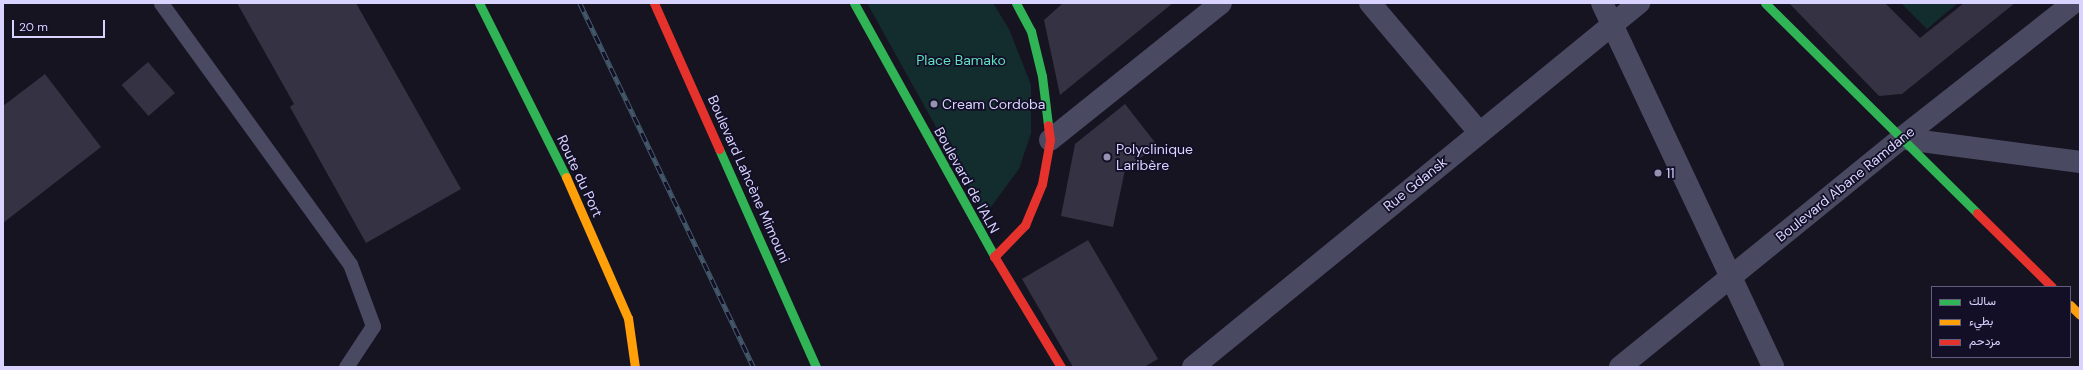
<!DOCTYPE html>
<html>
<head>
<meta charset="utf-8">
<style>
	body { margin:0 }
	#map { position:relative; width:2083px; height:370px; overflow:hidden; background:#161421; font-family:"DM Sans",Vazirmatn,sans-serif }
	div>[style] { position:absolute }
	.green>* { inset:0; background:#132c2d }
	.building>* { inset:0; background:#343243; transform-origin:0 0 }
	.lane>* { height:15px; margin:-7.5px; padding:0 7.5px; transform-origin:7.5px; border-radius:7.5px; background:#4a4962 }
	.street>* { height:22px; margin:-11px; padding:0 11px; transform-origin:11px; border-radius:11px; background:#4a4962 }
	.fast>* { height:9px; margin:-4.5px; padding:0 4.5px; transform-origin:4.5px; border-radius:4.5px; background:#30b455 }
	.slow>* { height:9px; margin:-4.5px; padding:0 4.5px; transform-origin:4.5px; border-radius:4.5px; background:#ff9f0a }
	.jam>* { height:9px; margin:-4.5px; padding:0 4.5px; transform-origin:4.5px; border-radius:4.5px; background:#e5322d }
	.rail>* { height:4.5px; margin-top:-2.25px; transform-origin:0; background:repeating-linear-gradient(90deg,#130f26 0 9px,#43596b 0 18px); box-sizing:border-box; border-block:1px solid #43596b }
	.dots>* { width:11px; height:11px; translate:-50% -50%; box-sizing:border-box; border:2px solid #130f26; border-radius:50% }
	span { translate:-50% -50%; white-space:nowrap; text-align:center; line-height:1.15; -webkit-text-stroke:3.5px #130f26; paint-order:stroke }
	.park-label { font-size:14px; color:#5fe0c0 }
	.poi-label { font-size:14px; color:#d9d4ff }
	.left { translate:0 -50%; text-align:left }
	.street-label { font-size:14px; color:#d9d4ff }
	.frame { position:absolute; inset:0; border:4px solid #d9d4ff; pointer-events:none }
	.legend { position:absolute; left:1931px; top:286px; width:140px; height:72px; box-sizing:border-box; background:#130f26; border:1px solid #625e7d; margin:0; padding:5px 7px; list-style:none; font-size:12px; color:#d9d4ff }
	.legend li { display:flex; align-items:center; gap:8px; height:20px }
	.legend b { width:20px; border:1px solid #625e7d }
	.scale { position:absolute; left:12px; top:20px; width:93px; height:18px; box-sizing:border-box; border:2px solid #d9d4ff; border-top:0; padding-left:5px; font-size:12px; line-height:14px; white-space:nowrap; color:#d9d4ff; -webkit-text-stroke:3px #130f26; paint-order:stroke }
</style>
</head>
<body>
<div id="map">
	<div class="green">
		<div style="clip-path:polygon(867px 3px,993px 3px,1009px 29px,1031px 85px,1031px 133px,1019px 169px,985px 215px)"></div>
		<div style="clip-path:polygon(1901px 3px,1958px 3px,1927px 29px)"></div>
	</div>
	<div class="building">
		<div style="clip-path:polygon(237px 3px,356px 3px,461px 189px,366px 243px,290px 107px,294px 104px)"></div>
		<div style="clip-path:polygon(1063px 3px,1173px 3px,1060px 95px,1044px 20px)"></div>
		<div style="clip-path:polygon(1789px 3px,1885px 3px,1920px 38px,1964px 3px,2015px 3px,1902px 94px,1879px 96px)"></div>
		<div style="left:148px;top:62px;width:41px;height:35px;rotate:49deg"></div>
		<div style="clip-path:polygon(45px 74px,101px 147px,3px 223px,3px 106px)"></div>
		<div style="clip-path:polygon(1125px 104px,1157px 145px,1125px 170px,1113px 227px,1061px 216px,1075px 144px)"></div>
		<div style="clip-path:polygon(1088px 240px,1158px 359px,1144px 367px,1073px 367px,1022px 279px)"></div>
	</div>
	<div class="lane">
		<div style="left:161px;top:3px;width:322px;rotate:54.1deg"></div>
		<div style="left:350px;top:264px;width:66px;rotate:69.6deg"></div>
		<div style="left:373px;top:326px;width:49px;rotate:123.4deg"></div>
	</div>
	<div class="street">
		<div style="left:1370px;top:3px;width:169px;rotate:49.8deg"></div>
		<div style="left:1602px;top:3px;width:402px;rotate:64.8deg"></div>
		<div style="left:1906px;top:139px;width:176px;rotate:7.5deg"></div>
		<div style="left:1050px;top:140px;width:219px;rotate:-38.7deg"></div>
		<div style="left:1193px;top:367px;width:576px;rotate:-39.22deg"></div>
		<div style="left:1620px;top:367px;width:365px;rotate:-39.1deg"></div>
		<div style="left:1903px;top:137px;width:216px;rotate:-38.2deg"></div>
	</div>
	<div class="fast">
		<div style="left:479px;top:3px;width:195px;rotate:63.4deg"></div>
		<div style="left:854px;top:3px;width:289px;rotate:61deg"></div>
		<div style="left:1016px;top:3px;width:32px;rotate:62deg"></div>
		<div style="left:1031px;top:31px;width:46px;rotate:76.3deg"></div>
		<div style="left:1042px;top:76px;width:49px;rotate:83deg"></div>
		<div style="left:1765px;top:3px;width:298px;rotate:44.7deg"></div>
		<div style="left:719px;top:149px;width:239px;rotate:66deg"></div>
	</div>
	<div class="slow">
		<div style="left:566px;top:177px;width:154px;rotate:66.3deg"></div>
		<div style="left:628px;top:318px;width:49px;rotate:81.9deg"></div>
		<div style="left:2070px;top:305px;width:14px;rotate:45deg"></div>
	</div>
	<div class="jam">
		<div style="left:654px;top:3px;width:160px;rotate:66deg"></div>
		<div style="left:1977px;top:213px;width:105px;rotate:44.6deg"></div>
		<div style="left:994px;top:256px;width:130px;rotate:58.9deg"></div>
		<div style="left:994px;top:257px;width:45px;rotate:-45.9deg"></div>
		<div style="left:1025px;top:225px;width:44px;rotate:-67.5deg"></div>
		<div style="left:1042px;top:184px;width:45px;rotate:-79.7deg"></div>
		<div style="left:1050px;top:140px;width:15px;rotate:-98deg"></div>
	</div>
	<div class="rail">
		<div style="left:580px;top:3px;width:403px;rotate:64.5deg"></div>
	</div>
	<div class="dots">
		<div style="left:934px;top:104px;background:#9591b1"></div>
		<div style="left:1107px;top:157px;background:#9591b1"></div>
		<div style="left:1658px;top:173px;background:#9591b1"></div>
	</div>
	<div class="park-label">
		<span style="left:961px;top:60px">Place Bamako</span>
	</div>
	<div class="poi-label">
		<span class="left" style="left:942px;top:104px">Cream Cordoba</span>
		<span class="left" style="left:1116px;top:157px">Polyclinique<br>Laribère</span>
		<span class="left" style="left:1666px;top:173px">11</span>
	</div>
	<div class="street-label">
		<span style="left:580px;top:176px;rotate:65deg">Route du Port</span>
		<span style="left:749px;top:179px;rotate:66deg">Boulevard Lahcène Mimouni</span>
		<span style="left:967px;top:180px;rotate:61deg">Boulevard de l'ALN</span>
		<span style="left:1415px;top:184px;rotate:-39deg">Rue Gdansk</span>
		<span style="left:1845px;top:184px;rotate:-39deg">Boulevard Abane Ramdane</span>
	</div>
	<div class="frame"></div>
	<ul class="legend">
	<li><b style="height:5px;background:#30b455"></b>سالك</li>
	<li><b style="height:5px;background:#ff9f0a"></b>بطيء</li>
	<li><b style="height:5px;background:#e5322d"></b>مزدحم</li>
	</ul>
	<div class="scale">20 m</div>
</div>
</body>
</html>
